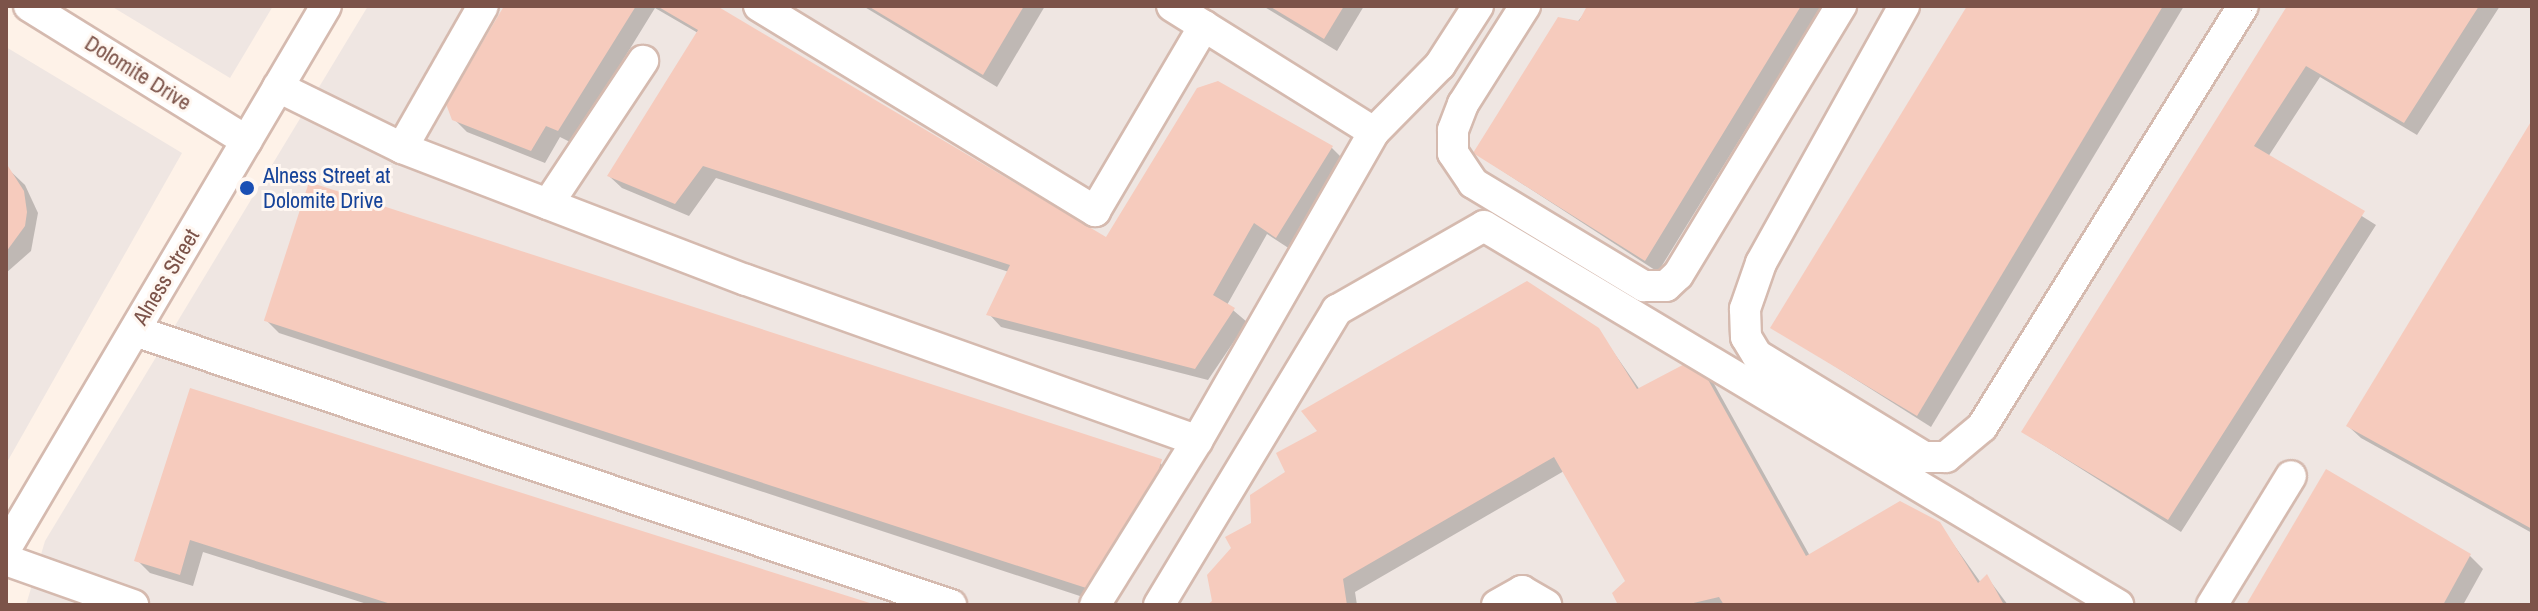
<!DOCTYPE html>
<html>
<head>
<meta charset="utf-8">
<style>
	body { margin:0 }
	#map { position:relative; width:2538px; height:611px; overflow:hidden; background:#fef2e8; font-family:"Archivo Narrow",sans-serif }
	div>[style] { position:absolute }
	.industrial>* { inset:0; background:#efe6e2 }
	.shadow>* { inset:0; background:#0003 }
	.building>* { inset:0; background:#f6cbbd; transform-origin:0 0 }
	.roads { filter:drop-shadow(2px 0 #d5baaf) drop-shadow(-2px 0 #d5baaf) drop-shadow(0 2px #d5baaf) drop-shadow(0 -2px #d5baaf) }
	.minor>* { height:30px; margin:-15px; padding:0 15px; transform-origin:15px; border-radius:15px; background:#fff }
	.dots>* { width:22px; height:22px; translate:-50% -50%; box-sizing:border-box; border:4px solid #fff7f1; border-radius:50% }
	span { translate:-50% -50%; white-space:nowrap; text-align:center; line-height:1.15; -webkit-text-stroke:6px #fff7f1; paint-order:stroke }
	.street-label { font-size:22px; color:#7c5349 }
	.transit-label { font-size:22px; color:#164399 }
	.left { translate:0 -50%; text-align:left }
	.frame { position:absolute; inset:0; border:8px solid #7c5349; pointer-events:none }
</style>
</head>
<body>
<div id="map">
	<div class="industrial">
		<div style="clip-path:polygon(111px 6px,273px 6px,230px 78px)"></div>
		<div style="clip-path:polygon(368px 6px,2532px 6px,2532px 605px,26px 605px,45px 541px)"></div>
		<div style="clip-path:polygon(6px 47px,182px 153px,6px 464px)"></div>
	</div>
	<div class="shadow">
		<div style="clip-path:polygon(506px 6px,713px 6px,1106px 240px,1331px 147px,1344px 160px,1290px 249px,1267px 234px,1227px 305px,1247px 322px,1208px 380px,1001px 327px,989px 314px,1009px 272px,716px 178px,689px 216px,622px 188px,609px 176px,698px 33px,655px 8px,572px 143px,560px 137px,545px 163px,467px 132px,454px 119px)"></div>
		<div style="clip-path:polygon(863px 6px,1045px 6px,997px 87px)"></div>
		<div style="clip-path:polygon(1263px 6px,1364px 6px,1337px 51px)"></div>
		<div style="clip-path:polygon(1590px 6px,1822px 6px,1658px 272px,1475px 153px)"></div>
		<div style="clip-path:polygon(1970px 6px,2184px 6px,1931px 427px,1773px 327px)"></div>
		<div style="clip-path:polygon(2289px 6px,2500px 6px,2417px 135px,2320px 77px,2268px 157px,2376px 225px,2181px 532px,2023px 432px)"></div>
		<div style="clip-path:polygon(2532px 124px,2532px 533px,2361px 438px,2348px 426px)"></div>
		<div style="clip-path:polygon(6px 167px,25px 185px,38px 213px,31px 251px,6px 273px)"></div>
		<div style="clip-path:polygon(310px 185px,1160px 463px,1173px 476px,1089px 599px,279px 333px,266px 320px)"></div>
		<div style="clip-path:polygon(1598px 330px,1640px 390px,1708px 373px,1810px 556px,1939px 524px,1981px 583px,1987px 577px,2008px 605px,1621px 605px,1627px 582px,1564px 471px,1355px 592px,1357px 605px,1210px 605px)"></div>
		<div style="clip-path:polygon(191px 391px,868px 605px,370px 605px,203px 552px,193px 586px,150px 573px,137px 560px)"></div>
		<div style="clip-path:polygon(2470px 556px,2483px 569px,2463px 605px,2248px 605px)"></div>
	</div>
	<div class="building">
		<div style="clip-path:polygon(504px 6px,636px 6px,558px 131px,546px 126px,531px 151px,452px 120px,446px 104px)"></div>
		<div style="clip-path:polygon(657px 6px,717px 6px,1106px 237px,1197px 88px,1218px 81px,1333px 146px,1276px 238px,1254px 223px,1213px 295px,1235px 308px,1195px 369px,986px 315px,1010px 265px,703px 166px,675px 204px,607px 176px,698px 30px)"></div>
		<div style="clip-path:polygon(868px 6px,1024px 6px,983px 75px)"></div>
		<div style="clip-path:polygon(1269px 6px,1344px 6px,1324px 39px)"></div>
		<div style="clip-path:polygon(1587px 6px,1801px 6px,1645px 261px,1473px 153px,1558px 17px,1579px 21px)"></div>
		<div style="clip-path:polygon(1967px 6px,2163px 6px,1917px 416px,1770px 328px)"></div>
		<div style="clip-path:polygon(2287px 6px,2479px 6px,2404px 123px,2306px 66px,2254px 146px,2365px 211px,2168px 520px,2021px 432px)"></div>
		<div style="clip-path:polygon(2532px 120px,2532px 529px,2346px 426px)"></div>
		<div style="clip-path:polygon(6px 163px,24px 191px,27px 212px,25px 226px,6px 252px)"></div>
		<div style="left:309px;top:182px;width:897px;height:146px;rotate:18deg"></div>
		<div style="clip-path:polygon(1527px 281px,1599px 328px,1637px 389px,1696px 358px,1806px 556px,1900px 501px,1940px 522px,1978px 583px,1987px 574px,2004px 605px,1724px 605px,1719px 597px,1685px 605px,1618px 605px,1612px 593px,1625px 581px,1554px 457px,1343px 579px,1347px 605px,1207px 605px,1212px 601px,1207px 575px,1231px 548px,1225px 537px,1251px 523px,1250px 495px,1285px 472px,1276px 453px,1317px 431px,1301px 411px)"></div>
		<div style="clip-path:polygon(190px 388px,873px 604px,873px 605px,394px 605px,190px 540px,180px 575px,134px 561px)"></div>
		<div style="clip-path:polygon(2326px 469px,2471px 554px,2443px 605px,2246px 605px)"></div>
	</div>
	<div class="roads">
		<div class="minor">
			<div style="left:29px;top:6px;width:256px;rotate:31.8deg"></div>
			<div style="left:759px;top:6px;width:394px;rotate:31.4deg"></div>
			<div style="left:1095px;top:211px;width:215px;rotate:-59.5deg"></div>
			<div style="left:1172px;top:6px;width:238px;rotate:32deg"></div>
			<div style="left:1374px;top:132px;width:94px;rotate:-45.4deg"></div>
			<div style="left:1440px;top:65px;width:70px;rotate:-57.2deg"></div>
			<div style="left:1525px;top:6px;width:116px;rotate:122.3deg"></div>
			<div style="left:1463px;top:104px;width:28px;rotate:111deg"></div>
			<div style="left:1453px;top:130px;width:23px;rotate:90deg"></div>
			<div style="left:1453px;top:153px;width:36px;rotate:56deg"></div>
			<div style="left:1473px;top:183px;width:200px;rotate:31.1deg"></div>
			<div style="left:1644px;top:286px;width:22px"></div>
			<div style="left:1666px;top:286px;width:16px;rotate:-43deg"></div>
			<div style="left:1678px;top:275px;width:315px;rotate:-58.8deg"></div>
			<div style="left:1904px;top:6px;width:294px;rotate:119.1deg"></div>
			<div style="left:1761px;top:263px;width:49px;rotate:109.2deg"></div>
			<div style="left:1745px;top:309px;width:28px;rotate:88deg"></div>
			<div style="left:1746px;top:337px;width:21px;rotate:59deg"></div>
			<div style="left:1757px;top:355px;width:196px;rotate:31.4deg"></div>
			<div style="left:1924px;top:457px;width:22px"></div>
			<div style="left:1946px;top:457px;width:47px;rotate:-39.8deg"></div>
			<div style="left:1982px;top:427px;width:495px;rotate:-58.2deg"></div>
			<div style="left:278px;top:87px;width:138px;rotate:26.2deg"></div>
			<div style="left:402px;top:148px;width:368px;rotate:21deg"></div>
			<div style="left:746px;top:280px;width:479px;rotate:19.6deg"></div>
			<div style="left:1197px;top:441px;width:193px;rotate:121.9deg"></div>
			<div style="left:402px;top:148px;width:163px;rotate:-60.3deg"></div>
			<div style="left:548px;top:204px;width:172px;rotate:-56.4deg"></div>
			<div style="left:135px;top:331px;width:861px;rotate:18.56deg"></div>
			<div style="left:1197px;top:441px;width:356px;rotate:-60.2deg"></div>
			<div style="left:6px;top:548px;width:629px;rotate:-59.44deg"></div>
			<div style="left:6px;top:560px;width:135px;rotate:19.5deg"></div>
			<div style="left:1159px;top:605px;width:345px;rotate:-58.9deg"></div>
			<div style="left:1337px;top:310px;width:169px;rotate:-29.7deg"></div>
			<div style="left:1484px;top:226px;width:739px;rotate:30.87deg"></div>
			<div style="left:1497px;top:605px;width:29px;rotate:-29deg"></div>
			<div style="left:1522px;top:591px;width:28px;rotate:30deg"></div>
			<div style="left:2212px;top:605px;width:151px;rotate:-58.5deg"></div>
		</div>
	</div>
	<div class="dots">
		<div style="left:247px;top:188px;background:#1a4fb4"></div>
	</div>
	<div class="street-label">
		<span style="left:138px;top:73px;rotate:32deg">Dolomite Drive</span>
		<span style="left:166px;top:277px;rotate:-59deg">Alness Street</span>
	</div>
	<div class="transit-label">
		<span class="left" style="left:263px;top:188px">Alness Street at<br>Dolomite Drive</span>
	</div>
	<div class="frame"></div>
</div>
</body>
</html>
